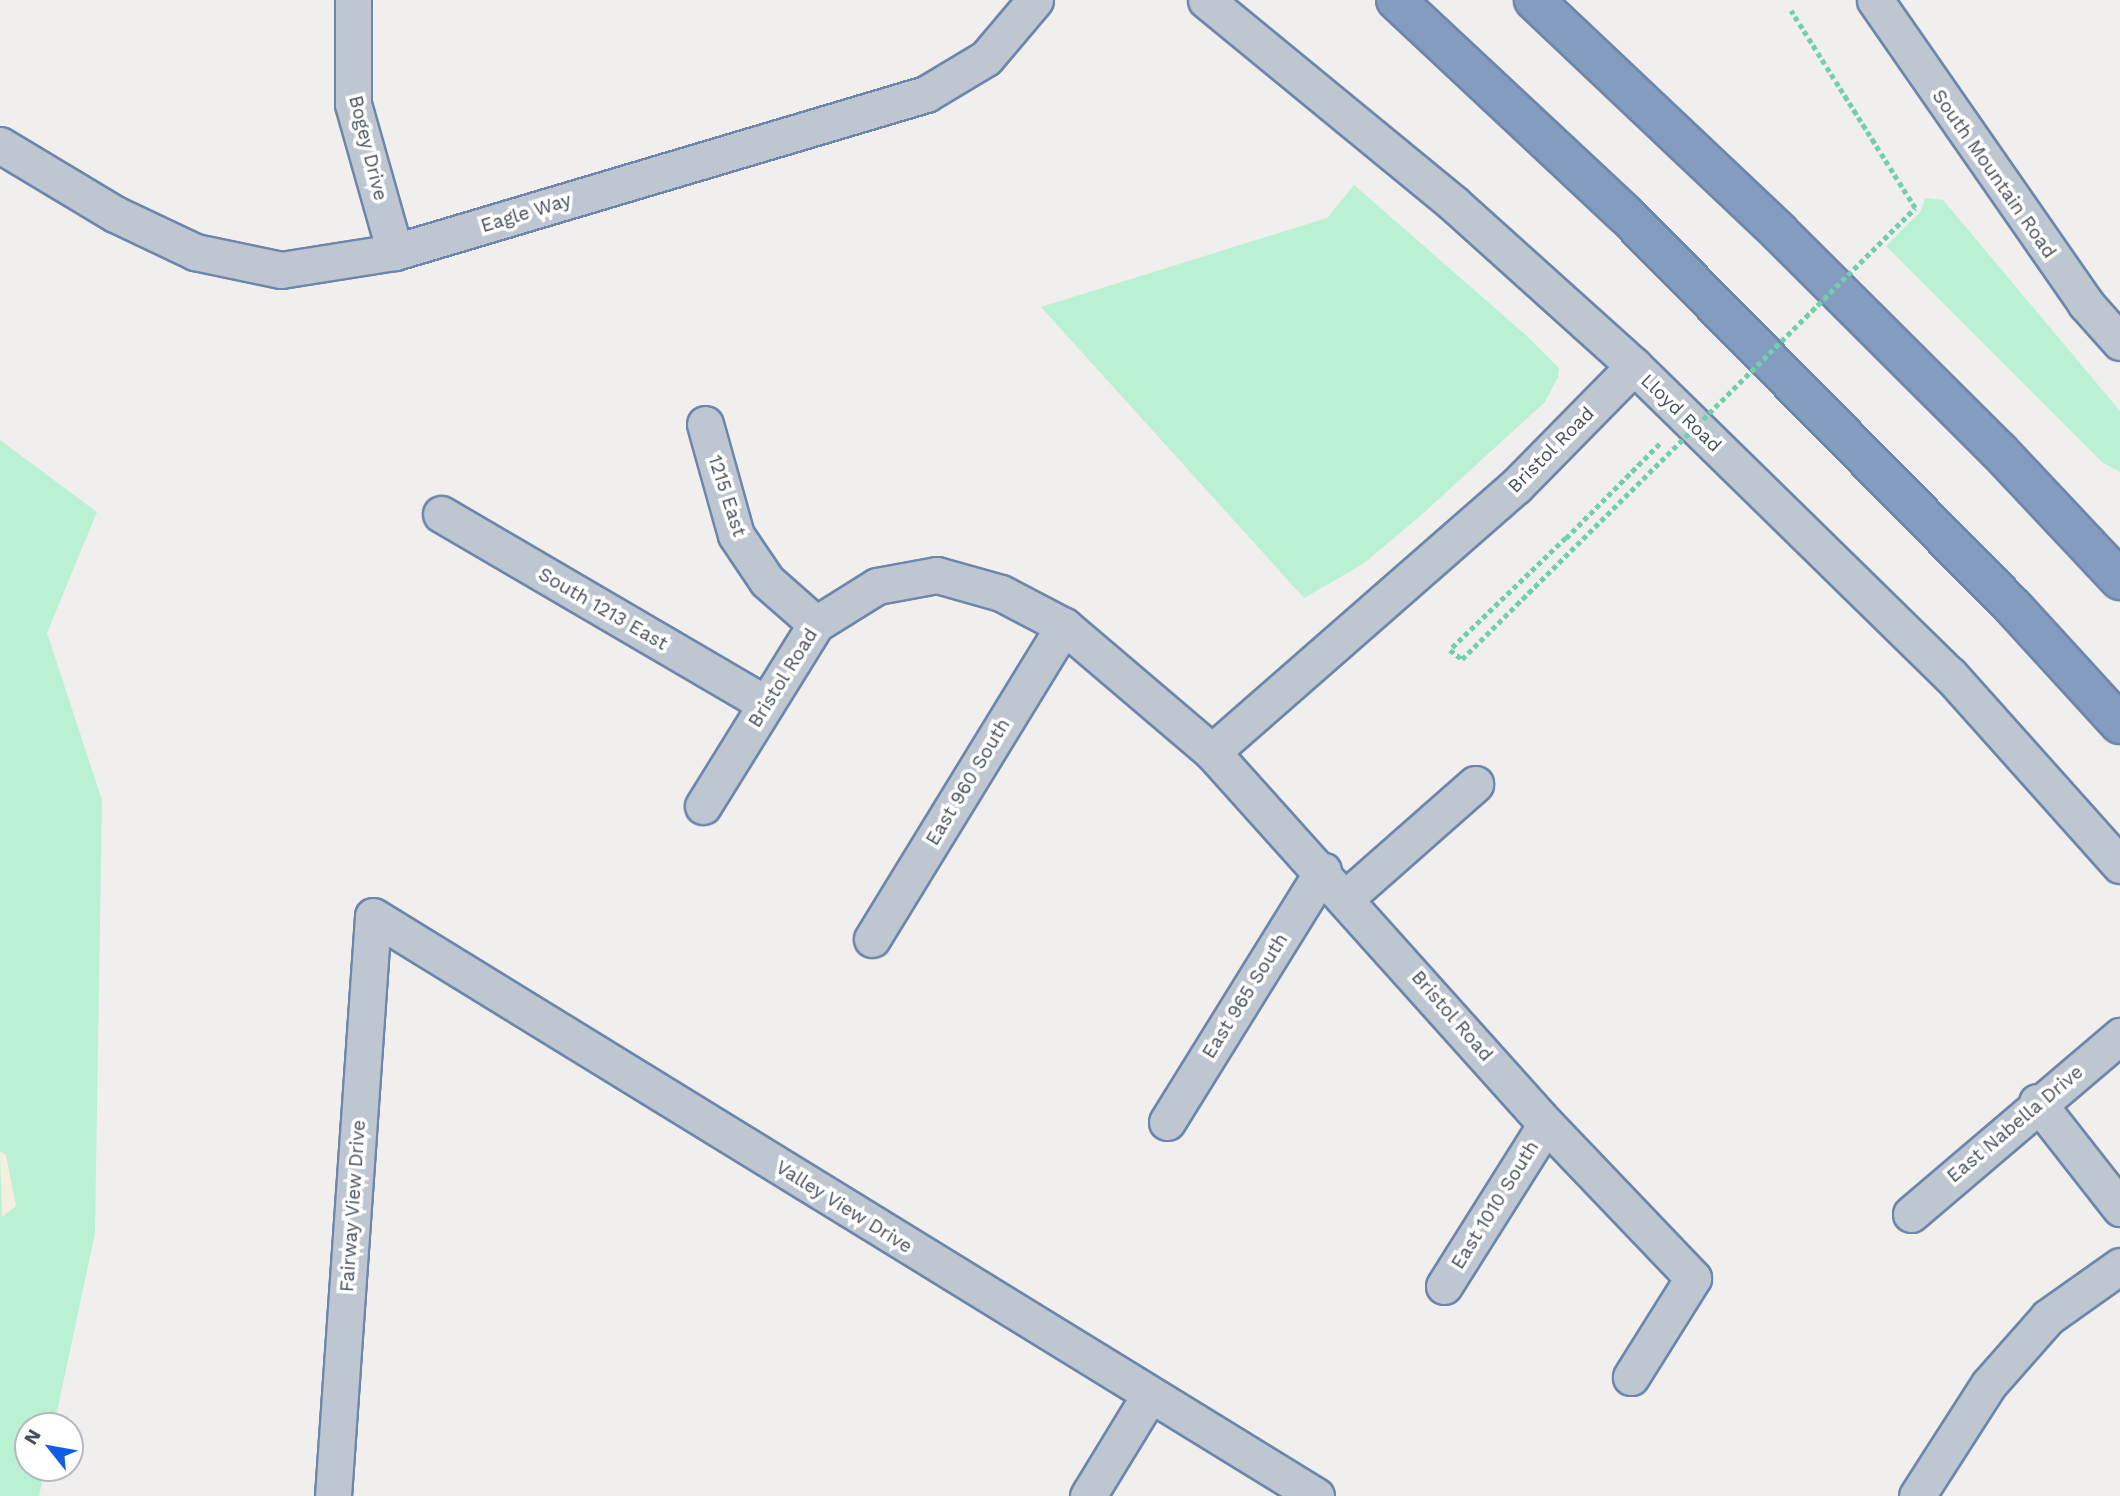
<!DOCTYPE html>
<html>
<head>
<meta charset="utf-8">
<style>
	body { margin:0 }
	#map { position:relative; width:2120px; height:1496px; overflow:hidden; background:#f1eeee; font-family:"Work Sans",sans-serif }
	div>[style] { position:absolute }
	.green>* { inset:0; background:#baf1d3 }
	.sand>* { inset:0; background:#f3eedd }
	.path>* { height:4.5px; margin-top:-2.25px; transform-origin:0; background:repeating-linear-gradient(90deg,#70d0a9 0 5px,transparent 0 8.5px) }
	.roads { filter:drop-shadow(2px 0 #6e86ab) drop-shadow(-2px 0 #6e86ab) drop-shadow(0 2px #6e86ab) drop-shadow(0 -2px #6e86ab) }
	.minor>* { height:35px; margin:-17.5px; padding:0 17.5px; transform-origin:17.5px; border-radius:17.5px; background:#bec7d1 }
	.highway>* { height:38px; margin:-19px; padding:0 19px; transform-origin:19px; border-radius:19px; background:#839cbf }
	.path-bridge>* { height:4.5px; margin-top:-2.25px; transform-origin:0; background:repeating-linear-gradient(90deg,#70d0a9 0 5px,transparent 0 8.5px) }
	span { translate:-50% -50%; white-space:nowrap; text-align:center; line-height:1.15; -webkit-text-stroke:7px #fff; paint-order:stroke }
	.street-label { font-size:19px; color:#454f5c }
	.north { position:absolute; left:14px; top:1412px; width:70px; height:70px; box-sizing:border-box; background:#fff; border:2px solid #b5b9be; border-radius:50%; rotate:301deg; font-size:19px; font-weight:700; line-height:28px; text-align:center; color:#454f5c }
	.north::after { content:''; display:block; margin:auto; width:24px; height:32px; background:#115de8; clip-path:polygon(50% 0,100% 100%,50% 72%,0 100%) }
</style>
</head>
<body>
<div id="map">
	<div class="green">
		<div style="clip-path:polygon(1354px 185px,1527px 336px,1559px 368px,1558px 377px,1545px 402px,1418px 518px,1363px 564px,1304px 598px,1041px 307px,1327px 218px)"></div>
		<div style="clip-path:polygon(1925px 198px,1943px 200px,2120px 411px,2120px 472px,2102px 462px,1886px 246px,1921px 211px)"></div>
		<div style="clip-path:polygon(0 440px,97px 512px,47px 633px,102px 800px,95px 1233px,54px 1426px,28px 1426px,28px 1468px,45px 1468px,39px 1496px,0 1496px)"></div>
	</div>
	<div class="sand">
		<div style="clip-path:polygon(0 1151px,6px 1155px,16px 1206px,2px 1217px)"></div>
	</div>
	<div class="path">
		<div style="left:1566px;top:538px;width:134px;rotate:-45.3deg"></div>
	</div>
	<div class="roads">
		<div class="minor">
			<div style="left:353px;top:0;width:104px;rotate:90deg"></div>
			<div style="left:353px;top:104px;width:154px;rotate:74.2deg"></div>
			<div style="left:1206px;top:0;width:320px;rotate:39.4deg"></div>
			<div style="left:1453px;top:203px;width:244px;rotate:42deg"></div>
			<div style="left:1634px;top:366px;width:442px;rotate:44.4deg"></div>
			<div style="left:1950px;top:675px;width:255px;rotate:48.2deg"></div>
			<div style="left:1875px;top:0;width:370px;rotate:55.2deg"></div>
			<div style="left:2086px;top:304px;width:51px;rotate:48.2deg"></div>
			<div style="left:0;top:145px;width:134px;rotate:31deg"></div>
			<div style="left:115px;top:214px;width:89px;rotate:25.4deg"></div>
			<div style="left:195px;top:252px;width:88px;rotate:11.8deg"></div>
			<div style="left:281px;top:270px;width:115px;rotate:-9deg"></div>
			<div style="left:395px;top:252px;width:554px;rotate:-16.57deg"></div>
			<div style="left:926px;top:94px;width:70px;rotate:-31deg"></div>
			<div style="left:986px;top:58px;width:76px;rotate:-49.8deg"></div>
			<div style="left:705px;top:424px;width:115px;rotate:74.4deg"></div>
			<div style="left:736px;top:535px;width:55px;rotate:56deg"></div>
			<div style="left:767px;top:581px;width:65px;rotate:41.3deg"></div>
			<div style="left:441px;top:514px;width:376px;rotate:30.3deg"></div>
			<div style="left:1212px;top:752px;width:404px;rotate:-41.2deg"></div>
			<div style="left:1516px;top:486px;width:168px;rotate:-45.5deg"></div>
			<div style="left:703px;top:806px;width:214px;rotate:-58.2deg"></div>
			<div style="left:816px;top:624px;width:72px;rotate:-31.9deg"></div>
			<div style="left:877px;top:586px;width:61px;rotate:-10.4deg"></div>
			<div style="left:937px;top:575px;width:66px;rotate:15.7deg"></div>
			<div style="left:1001px;top:593px;width:71px;rotate:27.6deg"></div>
			<div style="left:1064px;top:626px;width:194px;rotate:40.4deg"></div>
			<div style="left:1212px;top:752px;width:500px;rotate:48.1deg"></div>
			<div style="left:1546px;top:1124px;width:213px;rotate:46.3deg"></div>
			<div style="left:1693px;top:1278px;width:117px;rotate:122.1deg"></div>
			<div style="left:1347px;top:897px;width:171px;rotate:-41.4deg"></div>
			<div style="left:872px;top:939px;width:367px;rotate:-58.5deg"></div>
			<div style="left:2037px;top:1102px;width:135px;rotate:51.9deg"></div>
			<div style="left:1167px;top:1122px;width:296px;rotate:-58.2deg"></div>
			<div style="left:1911px;top:1214px;width:275px;rotate:-40.4deg"></div>
			<div style="left:1444px;top:1286px;width:191px;rotate:-57.8deg"></div>
			<div style="left:333px;top:1496px;width:581px;rotate:-86.05deg"></div>
			<div style="left:373px;top:916px;width:1107px;rotate:31.59deg"></div>
			<div style="left:1088px;top:1496px;width:117px;rotate:-58.6deg"></div>
			<div style="left:1917px;top:1496px;width:133px;rotate:-57.3deg"></div>
			<div style="left:1989px;top:1384px;width:89px;rotate:-48.6deg"></div>
			<div style="left:2048px;top:1317px;width:88px;rotate:-35.3deg"></div>
		</div>
		<div class="highway">
			<div style="left:1396px;top:0;width:315px;rotate:43.1deg"></div>
			<div style="left:1626px;top:215px;width:552px;rotate:45.37deg"></div>
			<div style="left:2014px;top:608px;width:157px;rotate:47.6deg"></div>
			<div style="left:1534px;top:0;width:337px;rotate:43.4deg"></div>
			<div style="left:1779px;top:232px;width:310px;rotate:44.9deg"></div>
			<div style="left:1999px;top:451px;width:177px;rotate:46.8deg"></div>
		</div>
	</div>
	<div class="path-bridge">
		<div style="left:1566px;top:538px;width:161px;rotate:136deg"></div>
		<div style="left:1450px;top:650px;width:15px;rotate:37deg"></div>
		<div style="left:1462px;top:659px;width:639px;rotate:-44.87deg"></div>
		<div style="left:1915px;top:208px;width:233px;rotate:-122.2deg"></div>
	</div>
	<div class="street-label">
		<span style="left:368px;top:148px;rotate:76deg">Bogey Drive</span>
		<span style="left:1994px;top:174px;rotate:55deg">South Mountain Road</span>
		<span style="left:526px;top:213px;rotate:-17deg">Eagle Way</span>
		<span style="left:1681px;top:413px;rotate:44deg">Lloyd Road</span>
		<span style="left:1551px;top:450px;rotate:-45deg">Bristol Road</span>
		<span style="left:727px;top:496px;rotate:72deg">1215 East</span>
		<span style="left:603px;top:609px;rotate:30deg">South 1213 East</span>
		<span style="left:783px;top:678px;rotate:-58deg">Bristol Road</span>
		<span style="left:968px;top:782px;rotate:-59deg">East 960 South</span>
		<span style="left:1245px;top:996px;rotate:-58deg">East 965 South</span>
		<span style="left:1452px;top:1016px;rotate:49deg">Bristol Road</span>
		<span style="left:2015px;top:1124px;rotate:-40deg">East Nabella Drive</span>
		<span style="left:1495px;top:1205px;rotate:-58deg">East 1010 South</span>
		<span style="left:353px;top:1206px;rotate:-86deg">Fairway View Drive</span>
		<span style="left:844px;top:1207px;rotate:32deg">Valley View Drive</span>
	</div>
	<div class="north">N</div>
</div>
</body>
</html>
